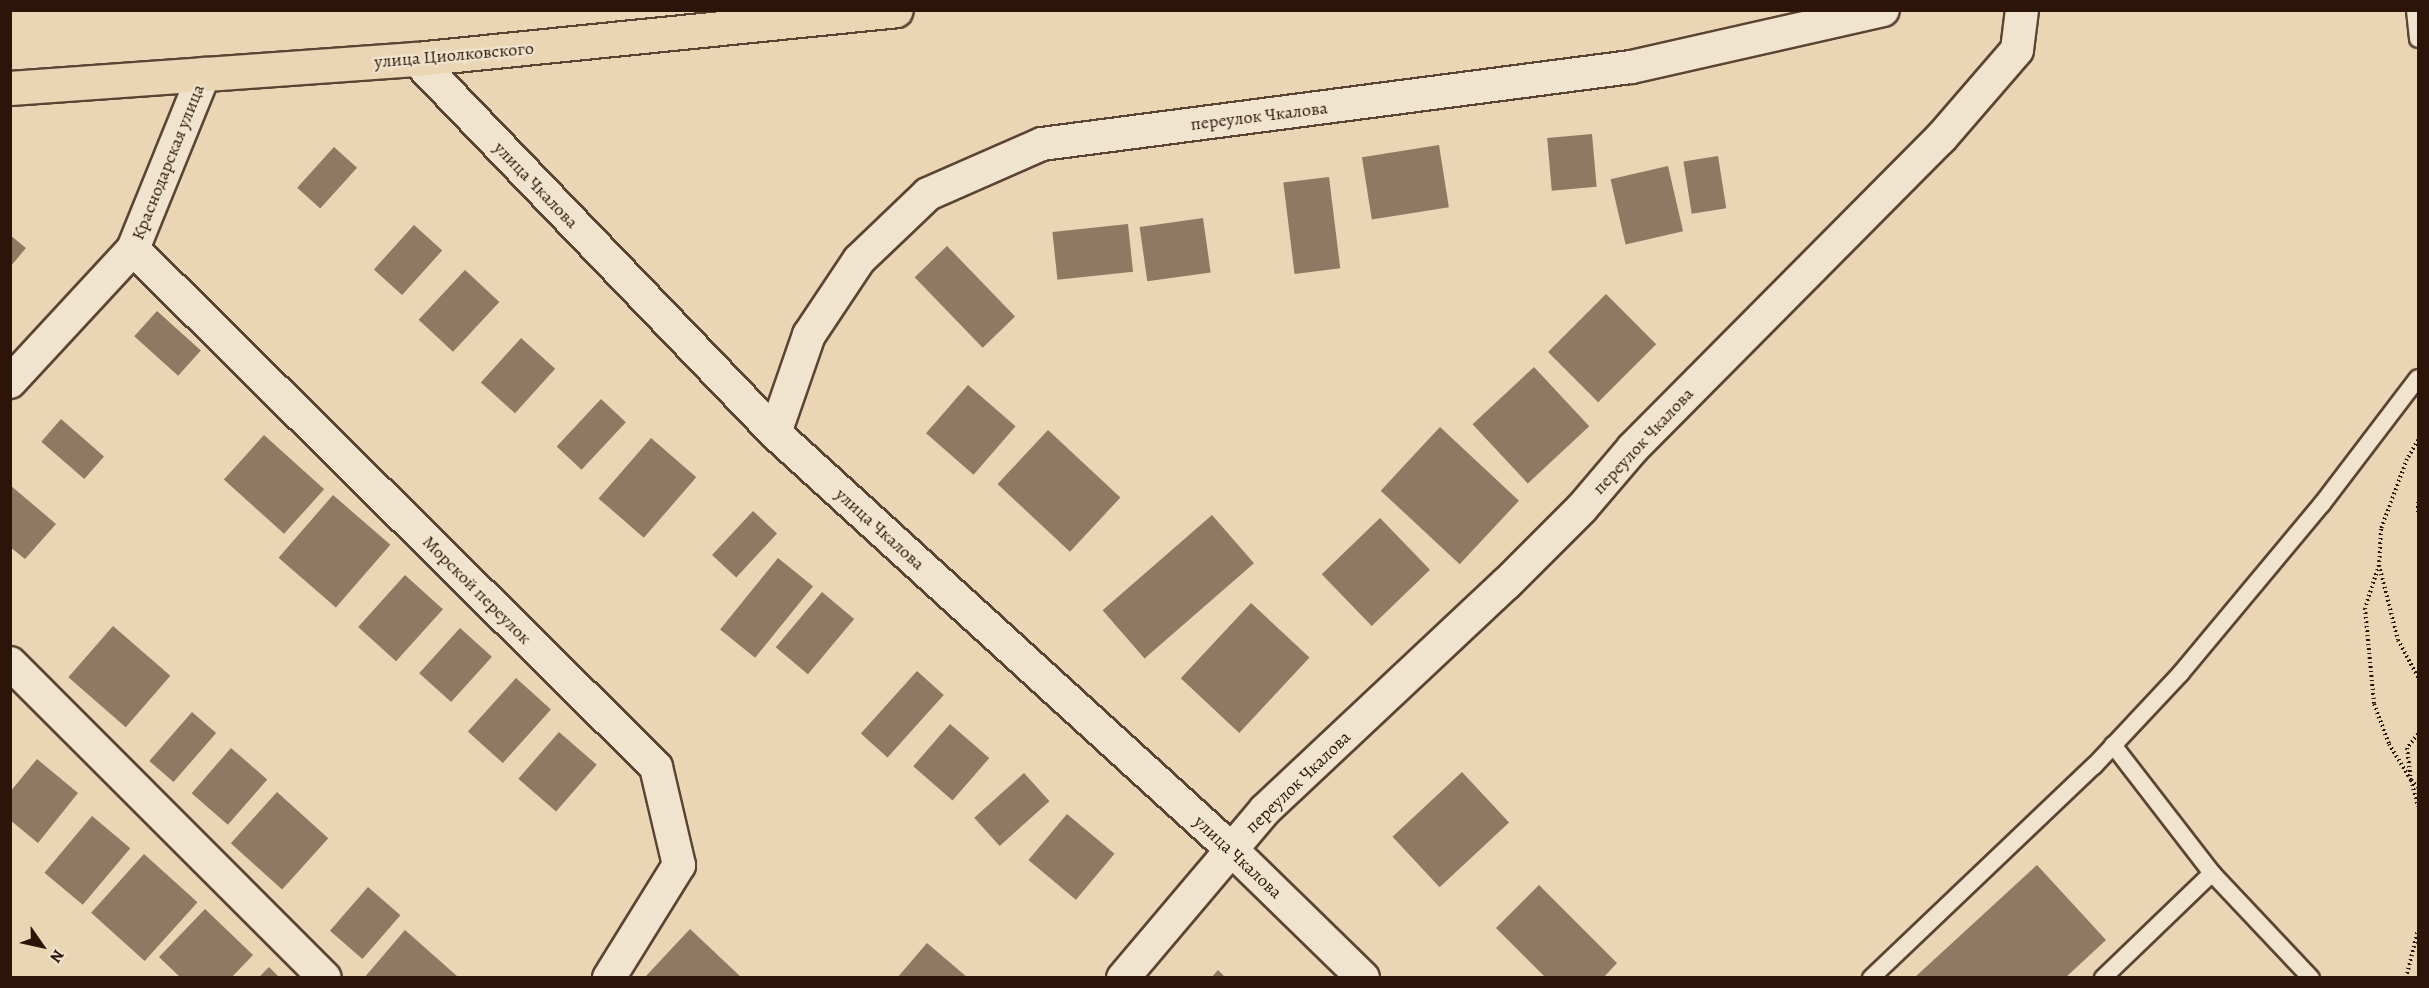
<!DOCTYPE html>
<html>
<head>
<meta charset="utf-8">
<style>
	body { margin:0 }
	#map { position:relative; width:2429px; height:988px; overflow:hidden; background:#ead6b4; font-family:Alegreya,serif }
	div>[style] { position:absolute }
	.building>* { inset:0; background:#8f7962; transform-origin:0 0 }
	.path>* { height:4px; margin-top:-2px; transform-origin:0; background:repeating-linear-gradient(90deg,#2d1409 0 1.5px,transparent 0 4.5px) }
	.roads { filter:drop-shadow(2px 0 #5c4434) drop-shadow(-2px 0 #5c4434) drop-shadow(0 2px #5c4434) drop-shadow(0 -2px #5c4434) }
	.service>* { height:16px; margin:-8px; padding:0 8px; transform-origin:8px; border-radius:8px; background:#f1e4ce }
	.minor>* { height:32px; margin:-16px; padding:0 16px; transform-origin:16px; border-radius:16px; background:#f1e4ce }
	.primary>* { height:33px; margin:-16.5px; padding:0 16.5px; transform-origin:16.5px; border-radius:16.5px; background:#ead6b4 }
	span { translate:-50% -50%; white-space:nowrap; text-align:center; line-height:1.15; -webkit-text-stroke:4.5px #f1e4ce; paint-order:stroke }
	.street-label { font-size:18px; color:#2d1409 }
	.frame { position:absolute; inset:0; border:12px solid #2d1409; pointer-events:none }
	.north { position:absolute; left:12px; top:916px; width:60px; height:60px; -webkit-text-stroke:4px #f1e4ce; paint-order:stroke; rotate:124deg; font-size:16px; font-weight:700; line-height:24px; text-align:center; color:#2d1409 }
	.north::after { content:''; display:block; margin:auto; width:21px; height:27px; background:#2d1409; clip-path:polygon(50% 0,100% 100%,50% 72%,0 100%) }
</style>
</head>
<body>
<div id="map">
	<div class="building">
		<div style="left:1592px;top:134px;width:53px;height:45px;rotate:85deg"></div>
		<div style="left:1439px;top:145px;width:63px;height:78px;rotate:81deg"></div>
		<div style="left:334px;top:147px;width:31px;height:55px;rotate:42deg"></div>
		<div style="left:1718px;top:156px;width:53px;height:35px;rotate:81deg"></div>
		<div style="left:1668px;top:166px;width:67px;height:59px;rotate:77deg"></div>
		<div style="left:1329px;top:177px;width:92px;height:46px;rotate:83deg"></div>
		<div style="left:1203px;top:218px;width:55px;height:64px;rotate:82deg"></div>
		<div style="left:1128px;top:224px;width:48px;height:76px;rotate:84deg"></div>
		<div style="left:414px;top:225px;width:38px;height:60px;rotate:42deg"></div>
		<div style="clip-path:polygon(10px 235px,26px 248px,10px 267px)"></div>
		<div style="left:947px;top:246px;width:98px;height:45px;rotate:46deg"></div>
		<div style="left:465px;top:270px;width:47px;height:68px;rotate:43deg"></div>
		<div style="left:1606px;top:294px;width:71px;height:82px;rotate:45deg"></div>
		<div style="left:157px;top:311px;width:59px;height:34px;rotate:42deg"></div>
		<div style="left:521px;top:338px;width:46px;height:60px;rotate:42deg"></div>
		<div style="left:1534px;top:367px;width:81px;height:84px;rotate:47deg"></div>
		<div style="left:968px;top:385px;width:63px;height:64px;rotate:41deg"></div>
		<div style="left:601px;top:399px;width:34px;height:65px;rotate:43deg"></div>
		<div style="left:61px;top:419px;width:57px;height:30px;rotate:41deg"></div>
		<div style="left:1440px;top:427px;width:108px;height:87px;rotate:43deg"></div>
		<div style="left:1048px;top:430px;width:99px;height:74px;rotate:43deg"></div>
		<div style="left:264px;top:435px;width:81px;height:60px;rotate:42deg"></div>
		<div style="left:651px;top:438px;width:60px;height:80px;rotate:41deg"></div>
		<div style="clip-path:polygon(10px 485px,56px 524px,25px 559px,10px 547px)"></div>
		<div style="left:333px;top:495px;width:76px;height:83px;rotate:41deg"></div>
		<div style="left:753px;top:511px;width:33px;height:60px;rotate:43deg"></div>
		<div style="left:1212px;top:515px;width:64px;height:145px;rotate:49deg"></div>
		<div style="left:1380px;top:518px;width:72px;height:81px;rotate:46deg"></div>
		<div style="left:778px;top:558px;width:45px;height:92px;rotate:39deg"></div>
		<div style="left:405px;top:575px;width:51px;height:70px;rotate:42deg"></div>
		<div style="left:822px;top:592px;width:42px;height:72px;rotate:40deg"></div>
		<div style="left:1251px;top:603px;width:80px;height:103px;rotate:43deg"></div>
		<div style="left:113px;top:626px;width:76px;height:68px;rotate:41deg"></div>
		<div style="left:460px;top:628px;width:43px;height:61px;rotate:42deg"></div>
		<div style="left:917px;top:671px;width:36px;height:84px;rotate:42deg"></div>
		<div style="left:516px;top:678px;width:47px;height:72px;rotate:42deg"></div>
		<div style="left:192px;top:712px;width:32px;height:65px;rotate:41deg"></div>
		<div style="left:950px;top:724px;width:52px;height:56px;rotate:41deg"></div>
		<div style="left:559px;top:732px;width:50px;height:62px;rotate:41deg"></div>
		<div style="left:231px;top:748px;width:48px;height:60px;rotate:41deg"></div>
		<div style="clip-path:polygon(37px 759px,78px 793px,38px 843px,10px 820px,10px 792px)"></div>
		<div style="left:1462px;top:772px;width:69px;height:95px;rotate:47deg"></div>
		<div style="left:1024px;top:773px;width:38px;height:67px;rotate:48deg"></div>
		<div style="left:277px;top:792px;width:69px;height:69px;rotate:42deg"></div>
		<div style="left:1067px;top:814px;width:62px;height:60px;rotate:40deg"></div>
		<div style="left:92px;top:816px;width:50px;height:74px;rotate:40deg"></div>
		<div style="left:144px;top:854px;width:72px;height:79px;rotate:42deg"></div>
		<div style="clip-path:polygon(2037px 865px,2106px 940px,2065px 978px,1914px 978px)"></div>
		<div style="clip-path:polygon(1539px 885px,1617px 963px,1603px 978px,1546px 978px,1496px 928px)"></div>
		<div style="left:368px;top:887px;width:43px;height:58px;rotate:41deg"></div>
		<div style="clip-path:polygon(205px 909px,253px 955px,231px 978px,181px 978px,159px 957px)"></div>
		<div style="clip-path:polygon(690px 929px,742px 978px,646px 976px)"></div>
		<div style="clip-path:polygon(405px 930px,457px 976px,456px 978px,364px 978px)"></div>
		<div style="clip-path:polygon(927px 943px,968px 978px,897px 978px)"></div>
		<div style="clip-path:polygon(269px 967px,280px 978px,258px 978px)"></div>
		<div style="clip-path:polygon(1218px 970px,1226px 978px,1211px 978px)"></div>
	</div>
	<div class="path">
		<div style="left:2418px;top:440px;width:22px;rotate:120deg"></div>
		<div style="left:2407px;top:459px;width:75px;rotate:110.4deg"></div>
		<div style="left:2381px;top:529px;width:36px;rotate:93deg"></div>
		<div style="left:2379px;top:565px;width:77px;rotate:75.8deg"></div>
		<div style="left:2398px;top:640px;width:42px;rotate:61.6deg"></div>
		<div style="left:2418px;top:502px;width:12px;rotate:90deg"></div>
		<div style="left:2379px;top:565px;width:45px;rotate:108deg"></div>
		<div style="left:2365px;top:608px;width:96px;rotate:84.6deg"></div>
		<div style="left:2374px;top:704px;width:43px;rotate:69.4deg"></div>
		<div style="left:2389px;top:744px;width:42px;rotate:58.6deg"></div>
		<div style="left:2411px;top:780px;width:27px;rotate:75deg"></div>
		<div style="left:2418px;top:734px;width:18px;rotate:128deg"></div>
		<div style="left:2407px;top:748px;width:32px;rotate:83deg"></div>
		<div style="left:2411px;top:780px;width:10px;rotate:45deg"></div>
		<div style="left:2406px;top:978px;width:49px;rotate:-76deg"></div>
	</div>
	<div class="roads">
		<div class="service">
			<div style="left:2415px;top:10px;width:29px;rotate:84deg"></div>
			<div style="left:2113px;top:745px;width:162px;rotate:52.3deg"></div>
			<div style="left:2212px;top:873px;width:144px;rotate:46.7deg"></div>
			<div style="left:1871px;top:978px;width:308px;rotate:-43.6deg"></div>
			<div style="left:2094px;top:766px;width:127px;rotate:-46.9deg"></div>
			<div style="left:2181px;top:673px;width:220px;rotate:-50.2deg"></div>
			<div style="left:2322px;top:504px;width:158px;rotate:-52.7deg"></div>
			<div style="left:2103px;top:978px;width:151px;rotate:-43.9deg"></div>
		</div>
		<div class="minor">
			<div style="left:416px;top:59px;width:518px;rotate:46.17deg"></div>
			<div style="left:775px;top:433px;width:619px;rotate:42.38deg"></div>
			<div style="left:1232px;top:850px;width:183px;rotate:44.3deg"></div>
			<div style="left:133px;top:249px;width:736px;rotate:44.72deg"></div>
			<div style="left:656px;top:767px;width:101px;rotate:76.8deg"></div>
			<div style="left:679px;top:865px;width:133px;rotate:121.8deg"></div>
			<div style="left:10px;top:382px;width:181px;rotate:-47.2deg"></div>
			<div style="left:133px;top:249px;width:189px;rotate:-67.9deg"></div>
			<div style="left:775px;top:433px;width:104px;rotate:-70.9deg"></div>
			<div style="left:809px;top:335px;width:90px;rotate:-56.3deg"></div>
			<div style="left:859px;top:260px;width:95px;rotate:-43.7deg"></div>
			<div style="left:928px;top:194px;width:124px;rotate:-23.7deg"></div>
			<div style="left:1042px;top:144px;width:594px;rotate:-7.45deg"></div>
			<div style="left:1631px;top:67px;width:258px;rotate:-12.7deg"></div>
			<div style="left:10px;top:663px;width:445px;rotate:45deg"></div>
			<div style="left:1123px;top:978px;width:220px;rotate:-49.8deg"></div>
			<div style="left:1265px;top:810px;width:330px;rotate:-43.2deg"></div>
			<div style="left:1506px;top:584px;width:107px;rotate:-45deg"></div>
			<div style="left:1582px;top:508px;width:79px;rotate:-49.6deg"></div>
			<div style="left:1633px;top:448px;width:437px;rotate:-45.2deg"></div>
			<div style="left:1941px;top:138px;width:116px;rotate:-49.2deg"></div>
			<div style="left:2017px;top:50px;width:40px;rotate:-82.9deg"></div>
		</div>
		<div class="primary">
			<div style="left:10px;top:88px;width:407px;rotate:-4.1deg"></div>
			<div style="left:416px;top:59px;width:482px;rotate:-5.8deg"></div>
		</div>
	</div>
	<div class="street-label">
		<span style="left:454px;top:55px;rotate:-5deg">улица Циолковского</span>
		<span style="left:1259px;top:116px;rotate:-7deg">переулок Чкалова</span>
		<span style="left:168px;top:162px;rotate:-68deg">Краснодарская улица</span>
		<span style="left:536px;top:185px;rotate:46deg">улица Чкалова</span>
		<span style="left:1643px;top:441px;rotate:-47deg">переулок Чкалова</span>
		<span style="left:880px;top:529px;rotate:42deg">улица Чкалова</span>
		<span style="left:477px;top:590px;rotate:45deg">Морской переулок</span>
		<span style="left:1298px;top:782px;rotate:-44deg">переулок Чкалова</span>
		<span style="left:1238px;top:857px;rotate:43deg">улица Чкалова</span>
	</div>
	<div class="frame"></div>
	<div class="north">N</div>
</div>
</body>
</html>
